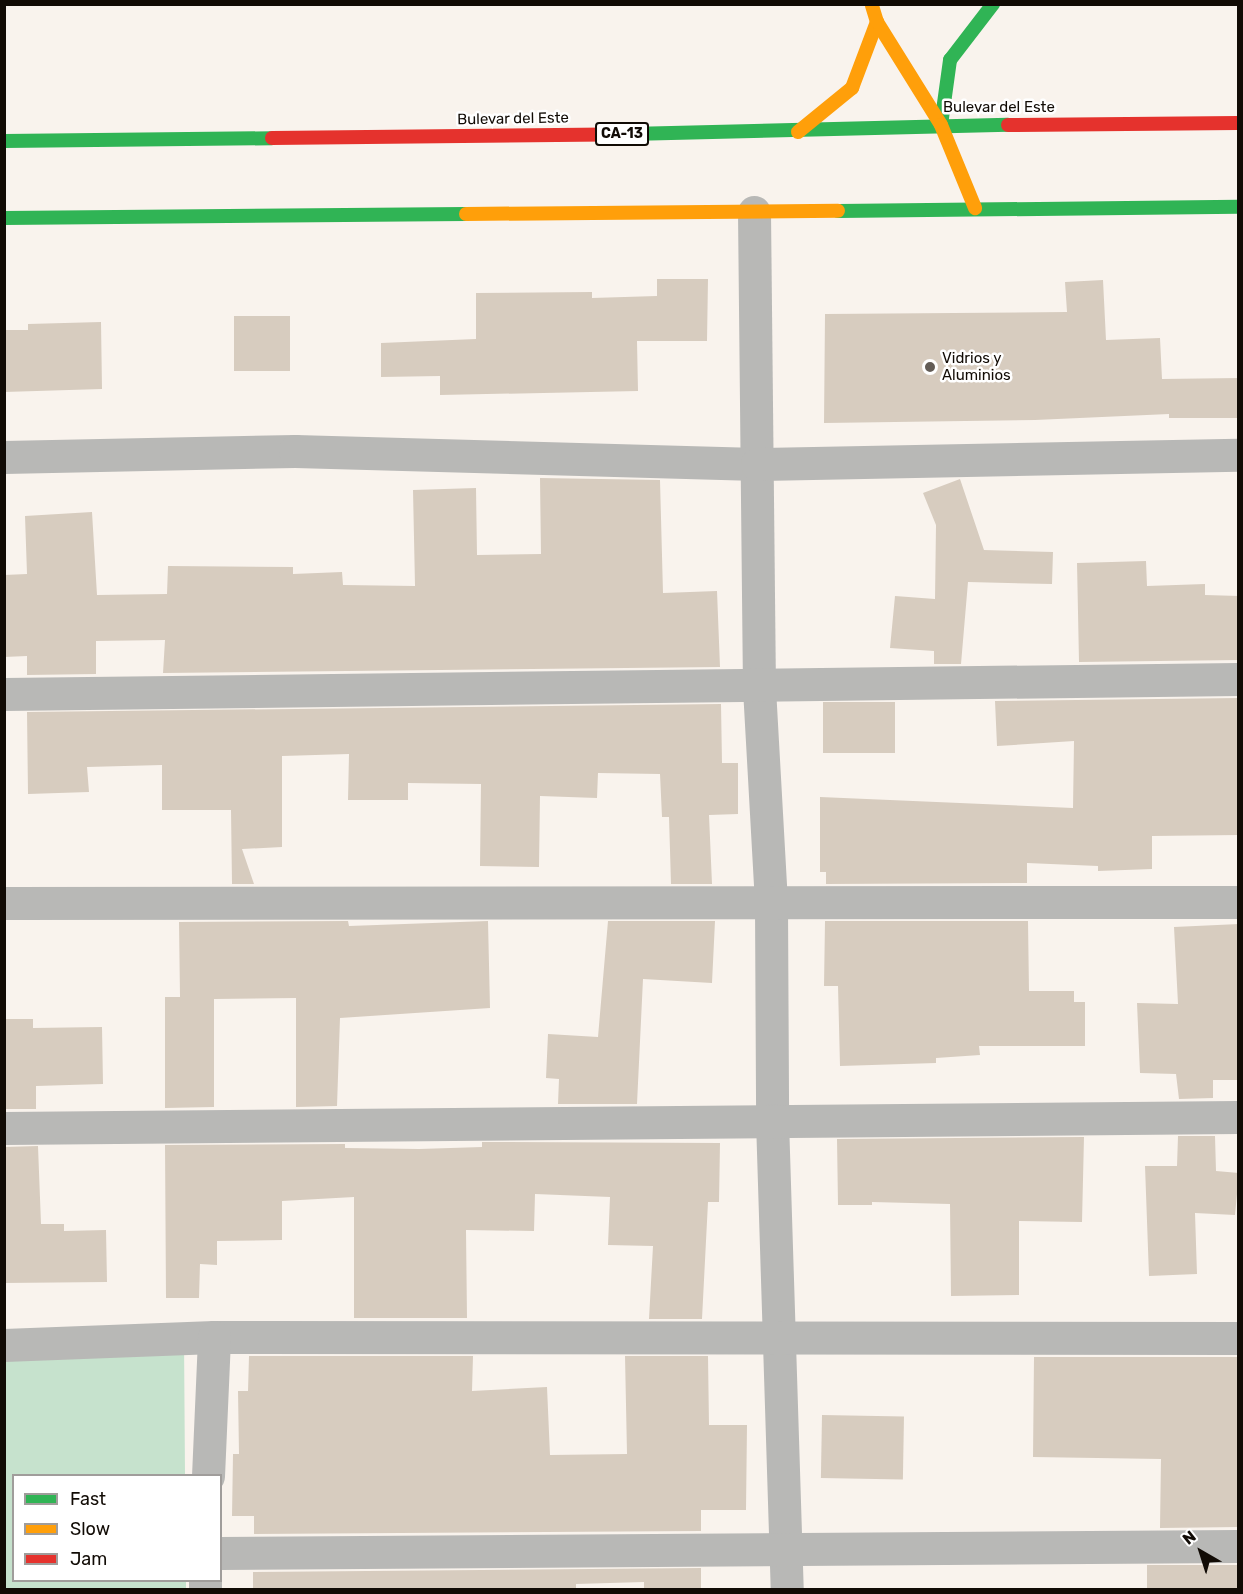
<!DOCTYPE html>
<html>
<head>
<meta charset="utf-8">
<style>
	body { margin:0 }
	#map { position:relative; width:1243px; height:1594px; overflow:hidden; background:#f9f3ed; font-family:Rubik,sans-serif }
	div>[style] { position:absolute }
	.green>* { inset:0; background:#c6e2cd }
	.building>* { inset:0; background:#d7ccbf; transform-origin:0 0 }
	.street>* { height:33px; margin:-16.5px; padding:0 16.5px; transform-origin:16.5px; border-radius:16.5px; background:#b8b8b6 }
	.fast>* { height:14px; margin:-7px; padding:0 7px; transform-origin:7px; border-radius:7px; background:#30b455 }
	.slow>* { height:14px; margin:-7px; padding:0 7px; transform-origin:7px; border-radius:7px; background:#ff9f0a }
	.jam>* { height:14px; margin:-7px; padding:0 7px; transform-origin:7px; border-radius:7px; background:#e5322d }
	.dots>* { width:16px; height:16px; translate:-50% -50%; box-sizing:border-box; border:3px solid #fff; border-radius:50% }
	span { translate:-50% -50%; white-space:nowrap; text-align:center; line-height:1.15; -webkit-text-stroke:5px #fff; paint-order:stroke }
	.shield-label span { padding:2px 4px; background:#fff; border:2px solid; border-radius:4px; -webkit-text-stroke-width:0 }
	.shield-label { font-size:14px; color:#110b05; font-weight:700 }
	.street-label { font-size:15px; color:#110b05 }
	.poi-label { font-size:15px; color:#110b05 }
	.left { translate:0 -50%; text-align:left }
	.frame { position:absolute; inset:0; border:6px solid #110b05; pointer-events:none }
	.legend { position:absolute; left:12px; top:1474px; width:210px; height:108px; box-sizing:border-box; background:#fff; border:2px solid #a09d9b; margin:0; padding:8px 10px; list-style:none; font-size:18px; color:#110b05 }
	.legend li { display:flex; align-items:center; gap:12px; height:30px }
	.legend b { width:30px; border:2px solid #a09d9b }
	.north { position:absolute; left:1171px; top:1522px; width:60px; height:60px; -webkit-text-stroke:4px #fff; paint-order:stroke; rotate:321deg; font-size:16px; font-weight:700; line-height:24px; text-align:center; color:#110b05 }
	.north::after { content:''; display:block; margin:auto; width:21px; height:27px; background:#110b05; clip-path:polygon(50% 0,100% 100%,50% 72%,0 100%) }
</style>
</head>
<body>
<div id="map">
	<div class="green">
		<div style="clip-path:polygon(184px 1337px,185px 1475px,14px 1476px,14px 1580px,186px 1581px,186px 1589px,5px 1589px,4px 1340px)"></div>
	</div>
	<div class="building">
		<div style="clip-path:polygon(657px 279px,708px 279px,707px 341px,637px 341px,638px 391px,440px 395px,440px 376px,381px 377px,381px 343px,476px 339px,476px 293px,592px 292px,592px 298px,657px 296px)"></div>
		<div style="clip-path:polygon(1103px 280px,1106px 340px,1160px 338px,1162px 379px,1239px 378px,1239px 418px,1169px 418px,1169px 414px,1035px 420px,824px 423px,825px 314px,1067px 312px,1065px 282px)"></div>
		<div style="left:234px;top:316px;width:56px;height:55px"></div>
		<div style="clip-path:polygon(101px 322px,102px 389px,4px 392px,4px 330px,28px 330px,28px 324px)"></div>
		<div style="clip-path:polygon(540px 478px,660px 480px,663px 593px,717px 591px,720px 667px,163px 673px,165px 640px,96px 641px,96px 674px,27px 675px,27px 656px,4px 657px,4px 575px,27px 574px,25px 516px,92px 512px,97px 595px,167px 594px,168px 566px,293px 567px,293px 574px,342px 572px,343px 585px,415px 586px,413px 490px,476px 488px,477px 555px,541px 554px)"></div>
		<div style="clip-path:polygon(960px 479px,984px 550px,1053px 552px,1052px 584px,968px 582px,961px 664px,934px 664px,934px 651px,890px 648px,895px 596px,935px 599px,936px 525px,923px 493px)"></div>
		<div style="clip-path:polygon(1146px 561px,1147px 586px,1205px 584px,1205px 595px,1239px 596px,1239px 660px,1079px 662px,1077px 563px)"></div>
		<div style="clip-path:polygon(1239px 698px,1239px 835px,1152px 836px,1152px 869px,1098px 871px,1098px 866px,1027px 863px,1027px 883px,826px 884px,826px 872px,820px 872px,820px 797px,1073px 808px,1074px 741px,997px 746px,995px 701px)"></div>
		<div style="left:895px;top:702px;width:51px;height:72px;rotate:90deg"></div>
		<div style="clip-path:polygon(721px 704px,722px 763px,738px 763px,738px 814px,709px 815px,712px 884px,671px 884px,669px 817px,662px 817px,660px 774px,598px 773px,597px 798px,540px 796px,539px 867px,480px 866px,481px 784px,408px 783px,408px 800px,348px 800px,349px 754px,282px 756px,282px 847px,242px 849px,254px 884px,232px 884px,231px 810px,162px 810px,162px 765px,87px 767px,89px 792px,28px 794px,27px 712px)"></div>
		<div style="clip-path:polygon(348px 921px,349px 926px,488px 921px,490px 1008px,340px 1018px,337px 1106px,296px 1107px,296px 998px,214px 999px,214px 1107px,165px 1108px,165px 997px,180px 997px,179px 922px)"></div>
		<div style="clip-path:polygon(608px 921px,715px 921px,712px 983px,643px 979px,637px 1104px,558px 1104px,559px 1079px,546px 1078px,548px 1034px,598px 1037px)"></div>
		<div style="clip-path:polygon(825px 921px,1028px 921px,1029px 991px,1074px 991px,1074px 1002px,1085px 1002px,1085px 1046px,979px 1046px,980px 1055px,936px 1058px,936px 1063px,840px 1066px,838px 986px,824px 986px)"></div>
		<div style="clip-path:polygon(1239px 924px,1239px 1080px,1213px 1080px,1213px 1098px,1179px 1099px,1176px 1074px,1140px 1073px,1137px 1003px,1178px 1004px,1174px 927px)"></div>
		<div style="clip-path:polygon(4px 1019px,33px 1019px,33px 1028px,102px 1027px,103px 1084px,36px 1086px,36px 1109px,4px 1109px)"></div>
		<div style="clip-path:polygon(1178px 1136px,1215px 1136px,1216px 1171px,1239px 1173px,1235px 1215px,1195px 1213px,1197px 1274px,1149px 1276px,1145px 1166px,1177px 1166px)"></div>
		<div style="clip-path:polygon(1084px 1137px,1082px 1222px,1019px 1221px,1019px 1295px,951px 1296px,950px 1204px,872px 1202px,872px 1205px,838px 1205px,837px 1139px)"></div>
		<div style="clip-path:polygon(482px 1142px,720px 1143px,719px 1202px,708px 1202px,702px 1319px,649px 1319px,653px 1246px,608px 1245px,610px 1197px,535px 1194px,534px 1231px,466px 1230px,467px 1318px,354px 1318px,354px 1197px,282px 1201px,282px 1240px,217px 1241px,217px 1265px,200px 1264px,199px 1298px,166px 1298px,165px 1145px,345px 1144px,345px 1148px,419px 1149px,482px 1147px)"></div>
		<div style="clip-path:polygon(38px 1146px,41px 1224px,64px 1224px,64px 1231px,106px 1230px,107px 1282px,4px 1283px,4px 1147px)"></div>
		<div style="clip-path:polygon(249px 1356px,473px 1356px,472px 1391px,547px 1387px,550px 1455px,627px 1454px,625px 1356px,708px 1356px,709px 1425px,747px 1425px,746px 1510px,701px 1510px,701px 1531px,254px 1534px,254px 1516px,232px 1516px,233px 1454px,239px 1454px,238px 1391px,248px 1391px)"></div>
		<div style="clip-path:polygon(1034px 1357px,1239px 1357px,1239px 1527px,1160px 1528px,1161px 1459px,1033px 1457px)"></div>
		<div style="left:822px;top:1415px;width:82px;height:63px;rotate:1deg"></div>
		<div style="left:1147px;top:1565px;width:92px;height:25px"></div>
		<div style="clip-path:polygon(701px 1568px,701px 1590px,644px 1590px,644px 1582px,576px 1584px,576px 1590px,253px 1590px,253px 1572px)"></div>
	</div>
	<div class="street">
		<div style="left:754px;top:212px;width:476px;rotate:89.4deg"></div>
		<div style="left:759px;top:688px;width:217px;rotate:86.8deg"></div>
		<div style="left:771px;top:905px;width:215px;rotate:89.7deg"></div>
		<div style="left:772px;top:1120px;width:470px;rotate:88.2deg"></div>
		<div style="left:4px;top:457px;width:291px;rotate:-1.2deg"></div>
		<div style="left:295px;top:451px;width:462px;rotate:1.6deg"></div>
		<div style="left:757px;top:464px;width:481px;rotate:-1.1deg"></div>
		<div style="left:4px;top:694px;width:1234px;rotate:-0.7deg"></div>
		<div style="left:4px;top:903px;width:1234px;rotate:-0.05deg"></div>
		<div style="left:4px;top:1128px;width:1234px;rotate:-0.51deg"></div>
		<div style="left:4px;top:1345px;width:210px;rotate:-2.2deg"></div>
		<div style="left:214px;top:1337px;width:1024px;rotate:0.06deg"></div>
		<div style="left:208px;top:1476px;width:139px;rotate:-87.5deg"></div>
		<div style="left:220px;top:1553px;width:1018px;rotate:-0.39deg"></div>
		<div style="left:205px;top:1590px;width:10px;rotate:-90deg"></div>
	</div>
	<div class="fast">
		<div style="left:941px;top:125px;width:66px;rotate:-82.1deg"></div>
		<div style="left:950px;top:60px;width:71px;rotate:-52.5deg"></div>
		<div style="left:630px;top:134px;width:378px;rotate:-1.4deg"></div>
		<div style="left:4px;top:141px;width:268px;rotate:-0.6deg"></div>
		<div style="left:838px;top:211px;width:400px;rotate:-0.6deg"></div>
		<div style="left:4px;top:218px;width:462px;rotate:-0.5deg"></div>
	</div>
	<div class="slow">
		<div style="left:877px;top:22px;width:121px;rotate:58.1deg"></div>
		<div style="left:941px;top:125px;width:90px;rotate:67.7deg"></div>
		<div style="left:798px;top:132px;width:70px;rotate:-39.2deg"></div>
		<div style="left:852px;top:88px;width:71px;rotate:-69.3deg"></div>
		<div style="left:877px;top:22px;width:17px;rotate:-107deg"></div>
		<div style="left:466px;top:214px;width:372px;rotate:-0.5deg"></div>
	</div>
	<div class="jam">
		<div style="left:1008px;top:125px;width:230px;rotate:-0.5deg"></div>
		<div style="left:272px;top:138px;width:358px;rotate:-0.6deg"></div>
	</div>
	<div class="dots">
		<div style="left:930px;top:367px;background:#625c56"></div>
	</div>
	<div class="shield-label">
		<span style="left:622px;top:134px">CA-13</span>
	</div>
	<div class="street-label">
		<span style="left:999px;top:108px">Bulevar del Este</span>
		<span style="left:513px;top:119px;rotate:-1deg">Bulevar del Este</span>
	</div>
	<div class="poi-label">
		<span class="left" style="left:942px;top:367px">Vidrios y<br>Aluminios</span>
	</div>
	<div class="frame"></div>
	<ul class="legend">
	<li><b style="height:8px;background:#30b455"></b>Fast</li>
	<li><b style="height:8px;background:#ff9f0a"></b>Slow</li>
	<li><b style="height:8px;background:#e5322d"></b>Jam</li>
	</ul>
	<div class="north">N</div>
</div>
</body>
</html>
